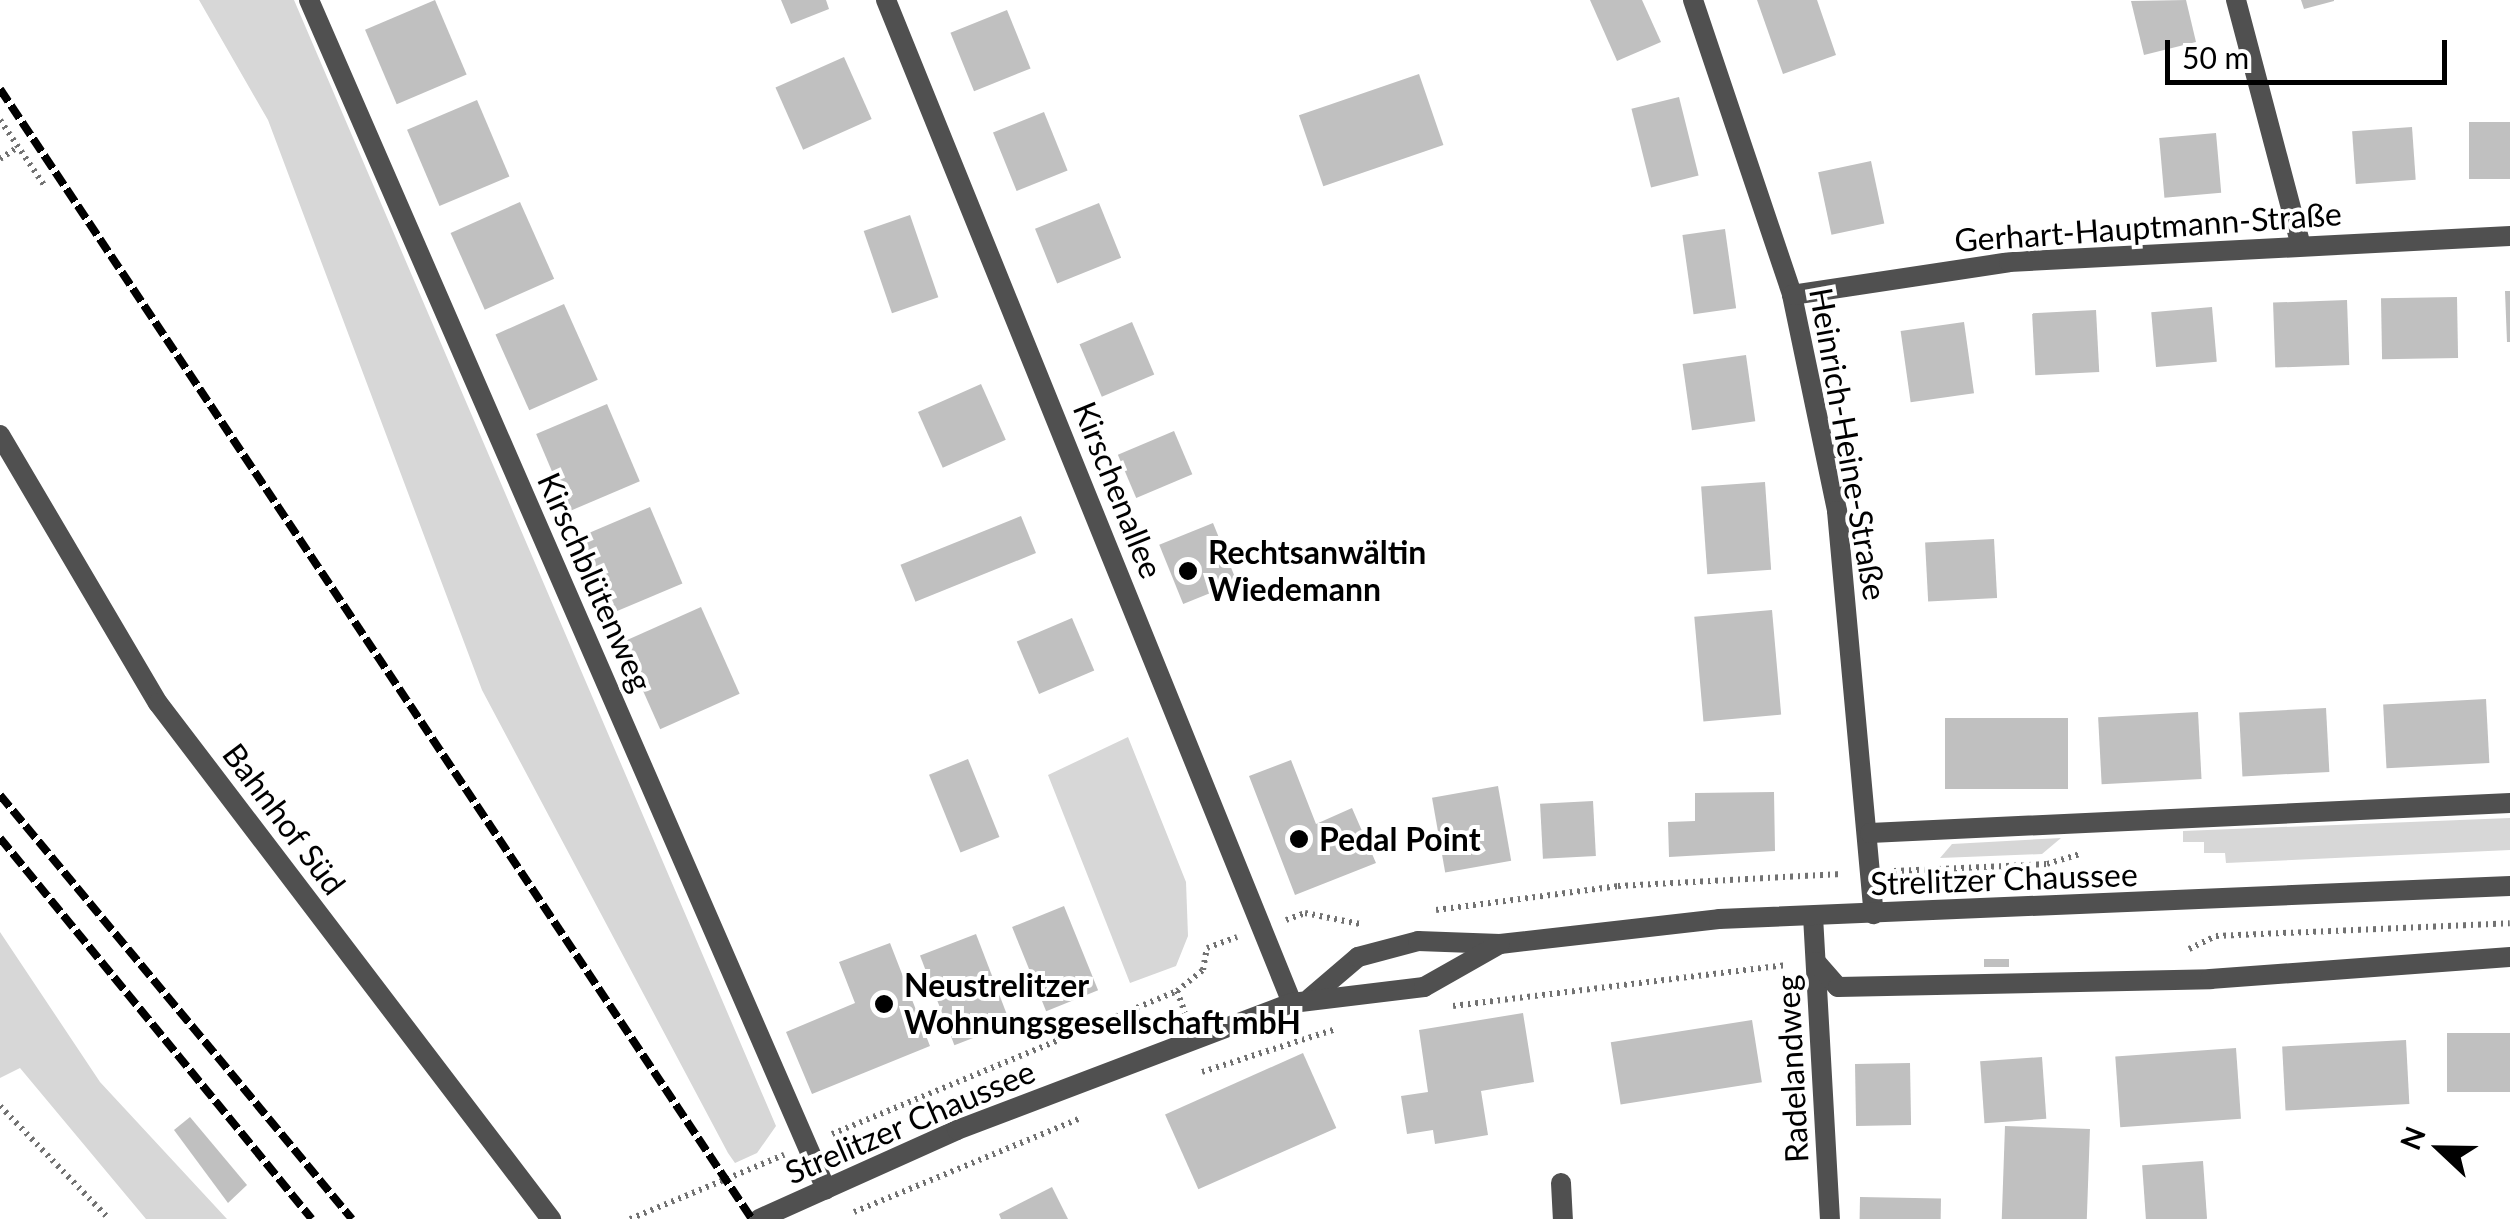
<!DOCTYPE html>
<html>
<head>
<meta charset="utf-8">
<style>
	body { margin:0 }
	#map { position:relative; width:2510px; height:1219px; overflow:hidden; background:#fff; font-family:Lato,sans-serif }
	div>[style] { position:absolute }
	.green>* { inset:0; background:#d7d7d7 }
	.building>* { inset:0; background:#c0c0c0; transform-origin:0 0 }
	.path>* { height:6px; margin-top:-3px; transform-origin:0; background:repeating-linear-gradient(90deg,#727272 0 2.5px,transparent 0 7.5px) }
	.lane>* { height:20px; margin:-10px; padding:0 10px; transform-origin:10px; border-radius:10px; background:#505050 }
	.street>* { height:20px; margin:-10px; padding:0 10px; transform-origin:10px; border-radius:10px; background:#505050 }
	.rail>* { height:8px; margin-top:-4px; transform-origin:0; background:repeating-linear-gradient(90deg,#000 0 15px,transparent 0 20px) }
	.dots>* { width:28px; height:28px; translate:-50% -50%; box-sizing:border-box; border:5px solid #fff; border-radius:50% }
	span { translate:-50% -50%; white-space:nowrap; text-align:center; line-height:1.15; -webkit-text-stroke:8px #fff; paint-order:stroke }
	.street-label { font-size:32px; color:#000 }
	.poi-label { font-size:32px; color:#000; font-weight:700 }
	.left { translate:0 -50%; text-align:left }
	.north { position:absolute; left:2390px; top:1099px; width:100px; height:100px; -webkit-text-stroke:8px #fff; paint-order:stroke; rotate:292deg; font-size:28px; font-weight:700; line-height:40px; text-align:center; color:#000 }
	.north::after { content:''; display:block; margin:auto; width:35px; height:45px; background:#000; clip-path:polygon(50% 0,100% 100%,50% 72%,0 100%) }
	.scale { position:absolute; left:2165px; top:40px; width:282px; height:45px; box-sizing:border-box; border:5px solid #000; border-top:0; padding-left:12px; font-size:30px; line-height:35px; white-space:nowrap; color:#000; -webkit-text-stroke:8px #fff; paint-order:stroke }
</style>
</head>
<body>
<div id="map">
	<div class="green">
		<div style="clip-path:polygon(199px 0,294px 0,776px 1126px,757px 1153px,735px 1163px,728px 1153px,482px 690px,268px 120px)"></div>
		<div style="clip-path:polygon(1128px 737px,1186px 882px,1188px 936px,1176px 966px,1130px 983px,1048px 775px)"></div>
		<div style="clip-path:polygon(2510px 818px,2510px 850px,2226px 863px,2225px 853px,2204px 853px,2204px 842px,2183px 842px,2183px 831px)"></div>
		<div style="clip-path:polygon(2061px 838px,2042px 854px,1940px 858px,1952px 844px)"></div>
		<div style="clip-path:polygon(0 932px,100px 1082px,227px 1219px,146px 1219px,20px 1068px,0 1078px)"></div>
	</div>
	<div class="building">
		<div style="left:435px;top:0;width:81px;height:76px;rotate:67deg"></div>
		<div style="clip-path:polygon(781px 0,826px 0,829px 9px,791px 24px)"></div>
		<div style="clip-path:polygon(1590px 0,1642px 0,1661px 42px,1617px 61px)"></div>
		<div style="clip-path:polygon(1757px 0,1817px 0,1836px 55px,1783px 74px)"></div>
		<div style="clip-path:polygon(2186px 0,2196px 42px,2144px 55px,2131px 1px)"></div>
		<div style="clip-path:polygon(2301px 0,2334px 0,2334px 1px,2304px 9px)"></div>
		<div style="left:1007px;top:10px;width:63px;height:61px;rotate:68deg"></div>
		<div style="left:844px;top:57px;width:68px;height:75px;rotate:66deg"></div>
		<div style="left:1419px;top:74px;width:75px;height:127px;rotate:71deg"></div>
		<div style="left:1679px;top:97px;width:81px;height:49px;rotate:76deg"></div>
		<div style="left:477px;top:100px;width:83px;height:76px;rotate:67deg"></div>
		<div style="left:1044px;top:112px;width:63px;height:55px;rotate:68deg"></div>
		<div style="left:2510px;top:122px;width:57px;height:41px;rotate:90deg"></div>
		<div style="left:2412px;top:127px;width:53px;height:60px;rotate:86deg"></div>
		<div style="left:2216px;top:133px;width:60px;height:57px;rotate:85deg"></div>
		<div style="left:1871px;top:161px;width:64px;height:54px;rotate:78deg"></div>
		<div style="left:520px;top:202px;width:84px;height:76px;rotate:66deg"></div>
		<div style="left:1099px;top:203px;width:59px;height:69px;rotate:68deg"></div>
		<div style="left:910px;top:215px;width:87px;height:49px;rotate:71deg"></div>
		<div style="left:1725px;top:229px;width:80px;height:43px;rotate:82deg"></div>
		<div style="clip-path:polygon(2505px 291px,2510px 291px,2510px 342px,2507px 342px)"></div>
		<div style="left:2457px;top:297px;width:61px;height:76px;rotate:89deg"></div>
		<div style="left:2347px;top:300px;width:65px;height:74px;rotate:88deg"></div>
		<div style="left:564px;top:304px;width:83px;height:75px;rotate:66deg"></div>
		<div style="left:2212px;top:307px;width:55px;height:61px;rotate:85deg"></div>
		<div style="left:2096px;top:310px;width:62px;height:64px;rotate:87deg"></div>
		<div style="left:1132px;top:322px;width:57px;height:57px;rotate:67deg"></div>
		<div style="left:1964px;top:322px;width:72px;height:64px;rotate:82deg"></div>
		<div style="left:1746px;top:355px;width:67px;height:64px;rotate:82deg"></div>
		<div style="left:981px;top:384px;width:61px;height:69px;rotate:66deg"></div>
		<div style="left:607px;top:404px;width:84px;height:77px;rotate:67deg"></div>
		<div style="left:1174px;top:431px;width:47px;height:61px;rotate:67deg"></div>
		<div style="left:1765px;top:482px;width:88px;height:64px;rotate:86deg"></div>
		<div style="left:650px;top:507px;width:83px;height:76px;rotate:67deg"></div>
		<div style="left:1021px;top:516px;width:40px;height:130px;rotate:68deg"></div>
		<div style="left:1213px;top:523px;width:64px;height:58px;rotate:68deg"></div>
		<div style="left:1994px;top:539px;width:59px;height:69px;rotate:87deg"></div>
		<div style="left:701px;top:607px;width:95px;height:87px;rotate:66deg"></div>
		<div style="left:1772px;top:610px;width:105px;height:78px;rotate:85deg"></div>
		<div style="left:1072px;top:618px;width:57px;height:60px;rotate:67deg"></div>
		<div style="left:2486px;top:699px;width:64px;height:103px;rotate:87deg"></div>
		<div style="left:2326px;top:708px;width:64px;height:87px;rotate:87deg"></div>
		<div style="left:2198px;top:712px;width:67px;height:100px;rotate:87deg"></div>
		<div style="left:2068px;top:718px;width:71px;height:123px;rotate:90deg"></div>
		<div style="left:968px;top:759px;width:84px;height:42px;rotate:68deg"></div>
		<div style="clip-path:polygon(1291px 760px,1316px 824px,1352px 808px,1376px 863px,1295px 895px,1249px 776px)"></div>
		<div style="left:1498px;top:786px;width:76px;height:67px;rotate:80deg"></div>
		<div style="clip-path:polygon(1774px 792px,1775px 851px,1669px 857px,1668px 822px,1695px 821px,1695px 793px)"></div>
		<div style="left:1593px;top:801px;width:55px;height:53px;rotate:87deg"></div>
		<div style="left:1064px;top:906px;width:91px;height:56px;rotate:68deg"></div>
		<div style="left:976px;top:934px;width:96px;height:60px;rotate:69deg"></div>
		<div style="clip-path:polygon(890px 943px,930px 1046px,812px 1094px,786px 1032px,855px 1003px,839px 962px)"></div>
		<div style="left:2009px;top:959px;width:8px;height:25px;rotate:90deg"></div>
		<div style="clip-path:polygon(1523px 1013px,1534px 1082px,1481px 1091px,1488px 1135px,1435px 1144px,1433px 1130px,1407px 1134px,1401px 1096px,1428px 1092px,1419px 1030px)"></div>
		<div style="left:1752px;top:1020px;width:63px;height:143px;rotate:81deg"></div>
		<div style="left:2510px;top:1033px;width:59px;height:63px;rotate:90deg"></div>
		<div style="left:2406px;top:1040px;width:64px;height:124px;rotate:87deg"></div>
		<div style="left:2236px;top:1048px;width:71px;height:121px;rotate:86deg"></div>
		<div style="left:1303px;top:1053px;width:82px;height:151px;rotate:66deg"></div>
		<div style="left:2042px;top:1057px;width:62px;height:62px;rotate:86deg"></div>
		<div style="left:1910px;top:1063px;width:62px;height:55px;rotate:89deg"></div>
		<div style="clip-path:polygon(190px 1117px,247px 1185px,228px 1203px,174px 1130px)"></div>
		<div style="left:2005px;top:1126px;width:85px;height:93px;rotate:2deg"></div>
		<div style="left:2203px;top:1161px;width:58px;height:61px;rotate:86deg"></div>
		<div style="clip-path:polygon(1052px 1187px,1068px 1219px,1001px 1219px,999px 1214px)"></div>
		<div style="left:1860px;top:1197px;width:81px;height:22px;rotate:1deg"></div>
	</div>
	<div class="path">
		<div style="left:0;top:120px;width:78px;rotate:55.9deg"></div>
		<div style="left:0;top:159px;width:22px;rotate:-34deg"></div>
		<div style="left:1894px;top:871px;width:153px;rotate:-2.6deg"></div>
		<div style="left:2047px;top:864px;width:34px;rotate:-17deg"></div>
		<div style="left:1436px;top:910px;width:184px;rotate:-7.5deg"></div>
		<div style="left:1618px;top:886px;width:224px;rotate:-3.1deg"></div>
		<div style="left:1286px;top:920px;width:20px;rotate:-20deg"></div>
		<div style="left:1305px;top:913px;width:56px;rotate:11.3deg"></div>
		<div style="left:2189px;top:949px;width:30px;rotate:-26deg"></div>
		<div style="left:2216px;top:936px;width:294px;rotate:-2.5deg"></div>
		<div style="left:1177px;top:991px;width:23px;rotate:70deg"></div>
		<div style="left:1453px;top:1006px;width:337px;rotate:-7deg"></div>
		<div style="left:1202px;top:1072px;width:138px;rotate:-17.8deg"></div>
		<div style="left:0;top:1106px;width:157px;rotate:46deg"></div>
		<div style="left:832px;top:1134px;width:373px;rotate:-22.5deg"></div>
		<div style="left:1177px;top:991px;width:33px;rotate:-39deg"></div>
		<div style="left:1203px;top:970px;width:22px;rotate:-80deg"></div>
		<div style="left:1207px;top:948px;width:32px;rotate:-20deg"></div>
		<div style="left:854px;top:1212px;width:243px;rotate:-22.5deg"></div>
		<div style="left:630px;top:1219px;width:167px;rotate:-22.6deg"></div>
	</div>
	<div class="lane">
		<div style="left:1561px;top:1183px;width:36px;rotate:87deg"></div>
	</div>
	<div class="street">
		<div style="left:309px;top:0;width:1297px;rotate:66.5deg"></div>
		<div style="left:886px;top:0;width:1082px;rotate:67.96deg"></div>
		<div style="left:1693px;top:0;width:311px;rotate:71.4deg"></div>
		<div style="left:1792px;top:295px;width:221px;rotate:78.2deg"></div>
		<div style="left:1837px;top:511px;width:405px;rotate:84.8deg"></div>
		<div style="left:2236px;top:0;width:254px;rotate:75.2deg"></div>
		<div style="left:1792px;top:295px;width:219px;rotate:-8.6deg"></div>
		<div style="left:2009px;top:262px;width:502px;rotate:-2.97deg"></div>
		<div style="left:0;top:435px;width:311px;rotate:59.5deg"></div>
		<div style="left:158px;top:703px;width:649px;rotate:52.71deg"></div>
		<div style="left:1870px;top:833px;width:641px;rotate:-2.68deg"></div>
		<div style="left:1813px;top:916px;width:303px;rotate:86.8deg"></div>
		<div style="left:1816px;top:962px;width:33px;rotate:49deg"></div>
		<div style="left:1838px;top:987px;width:372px;rotate:-1.2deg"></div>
		<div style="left:2210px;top:979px;width:301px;rotate:-4.2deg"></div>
		<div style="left:1310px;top:998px;width:63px;rotate:-40.5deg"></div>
		<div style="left:1358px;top:957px;width:62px;rotate:-14.9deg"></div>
		<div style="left:1418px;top:941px;width:82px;rotate:2.1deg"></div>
		<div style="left:1500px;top:944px;width:220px;rotate:-6.5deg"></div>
		<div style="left:1719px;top:919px;width:792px;rotate:-2.39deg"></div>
		<div style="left:759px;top:1219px;width:217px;rotate:-24.2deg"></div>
		<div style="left:957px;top:1130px;width:358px;rotate:-20.8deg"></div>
		<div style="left:1292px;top:1003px;width:133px;rotate:-6.9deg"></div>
		<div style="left:1424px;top:987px;width:87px;rotate:-29.5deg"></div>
	</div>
	<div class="rail">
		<div style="left:0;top:89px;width:1357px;rotate:56.36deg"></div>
		<div style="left:0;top:795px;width:551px;rotate:50.3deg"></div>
		<div style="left:0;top:838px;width:492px;rotate:50.7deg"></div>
	</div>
	<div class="dots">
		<div style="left:1188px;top:571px;background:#000"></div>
		<div style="left:1299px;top:839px;background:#000"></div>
		<div style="left:884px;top:1004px;background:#000"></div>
	</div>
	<div class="street-label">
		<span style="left:2148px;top:227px;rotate:-4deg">Gerhart-Hauptmann-Straße</span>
		<span style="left:1848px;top:444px;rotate:80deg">Heinrich-Heine-Straße</span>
		<span style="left:1118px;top:490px;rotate:68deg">Kirschenallee</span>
		<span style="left:595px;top:582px;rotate:66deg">Kirschblütenweg</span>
		<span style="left:284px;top:819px;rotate:53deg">Bahnhof Süd</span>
		<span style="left:2004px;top:879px;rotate:-2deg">Strelitzer Chaussee</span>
		<span style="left:1792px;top:1069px;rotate:-93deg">Radelandweg</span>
		<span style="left:910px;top:1122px;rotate:-23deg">Strelitzer Chaussee</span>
	</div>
	<div class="poi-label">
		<span class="left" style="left:1208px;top:571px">Rechtsanwältin<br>Wiedemann</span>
		<span class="left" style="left:1319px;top:839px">Pedal Point</span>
		<span class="left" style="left:904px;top:1004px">Neustrelitzer<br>Wohnungsgesellschaft mbH</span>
	</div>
	<div class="north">N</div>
	<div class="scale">50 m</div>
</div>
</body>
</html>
